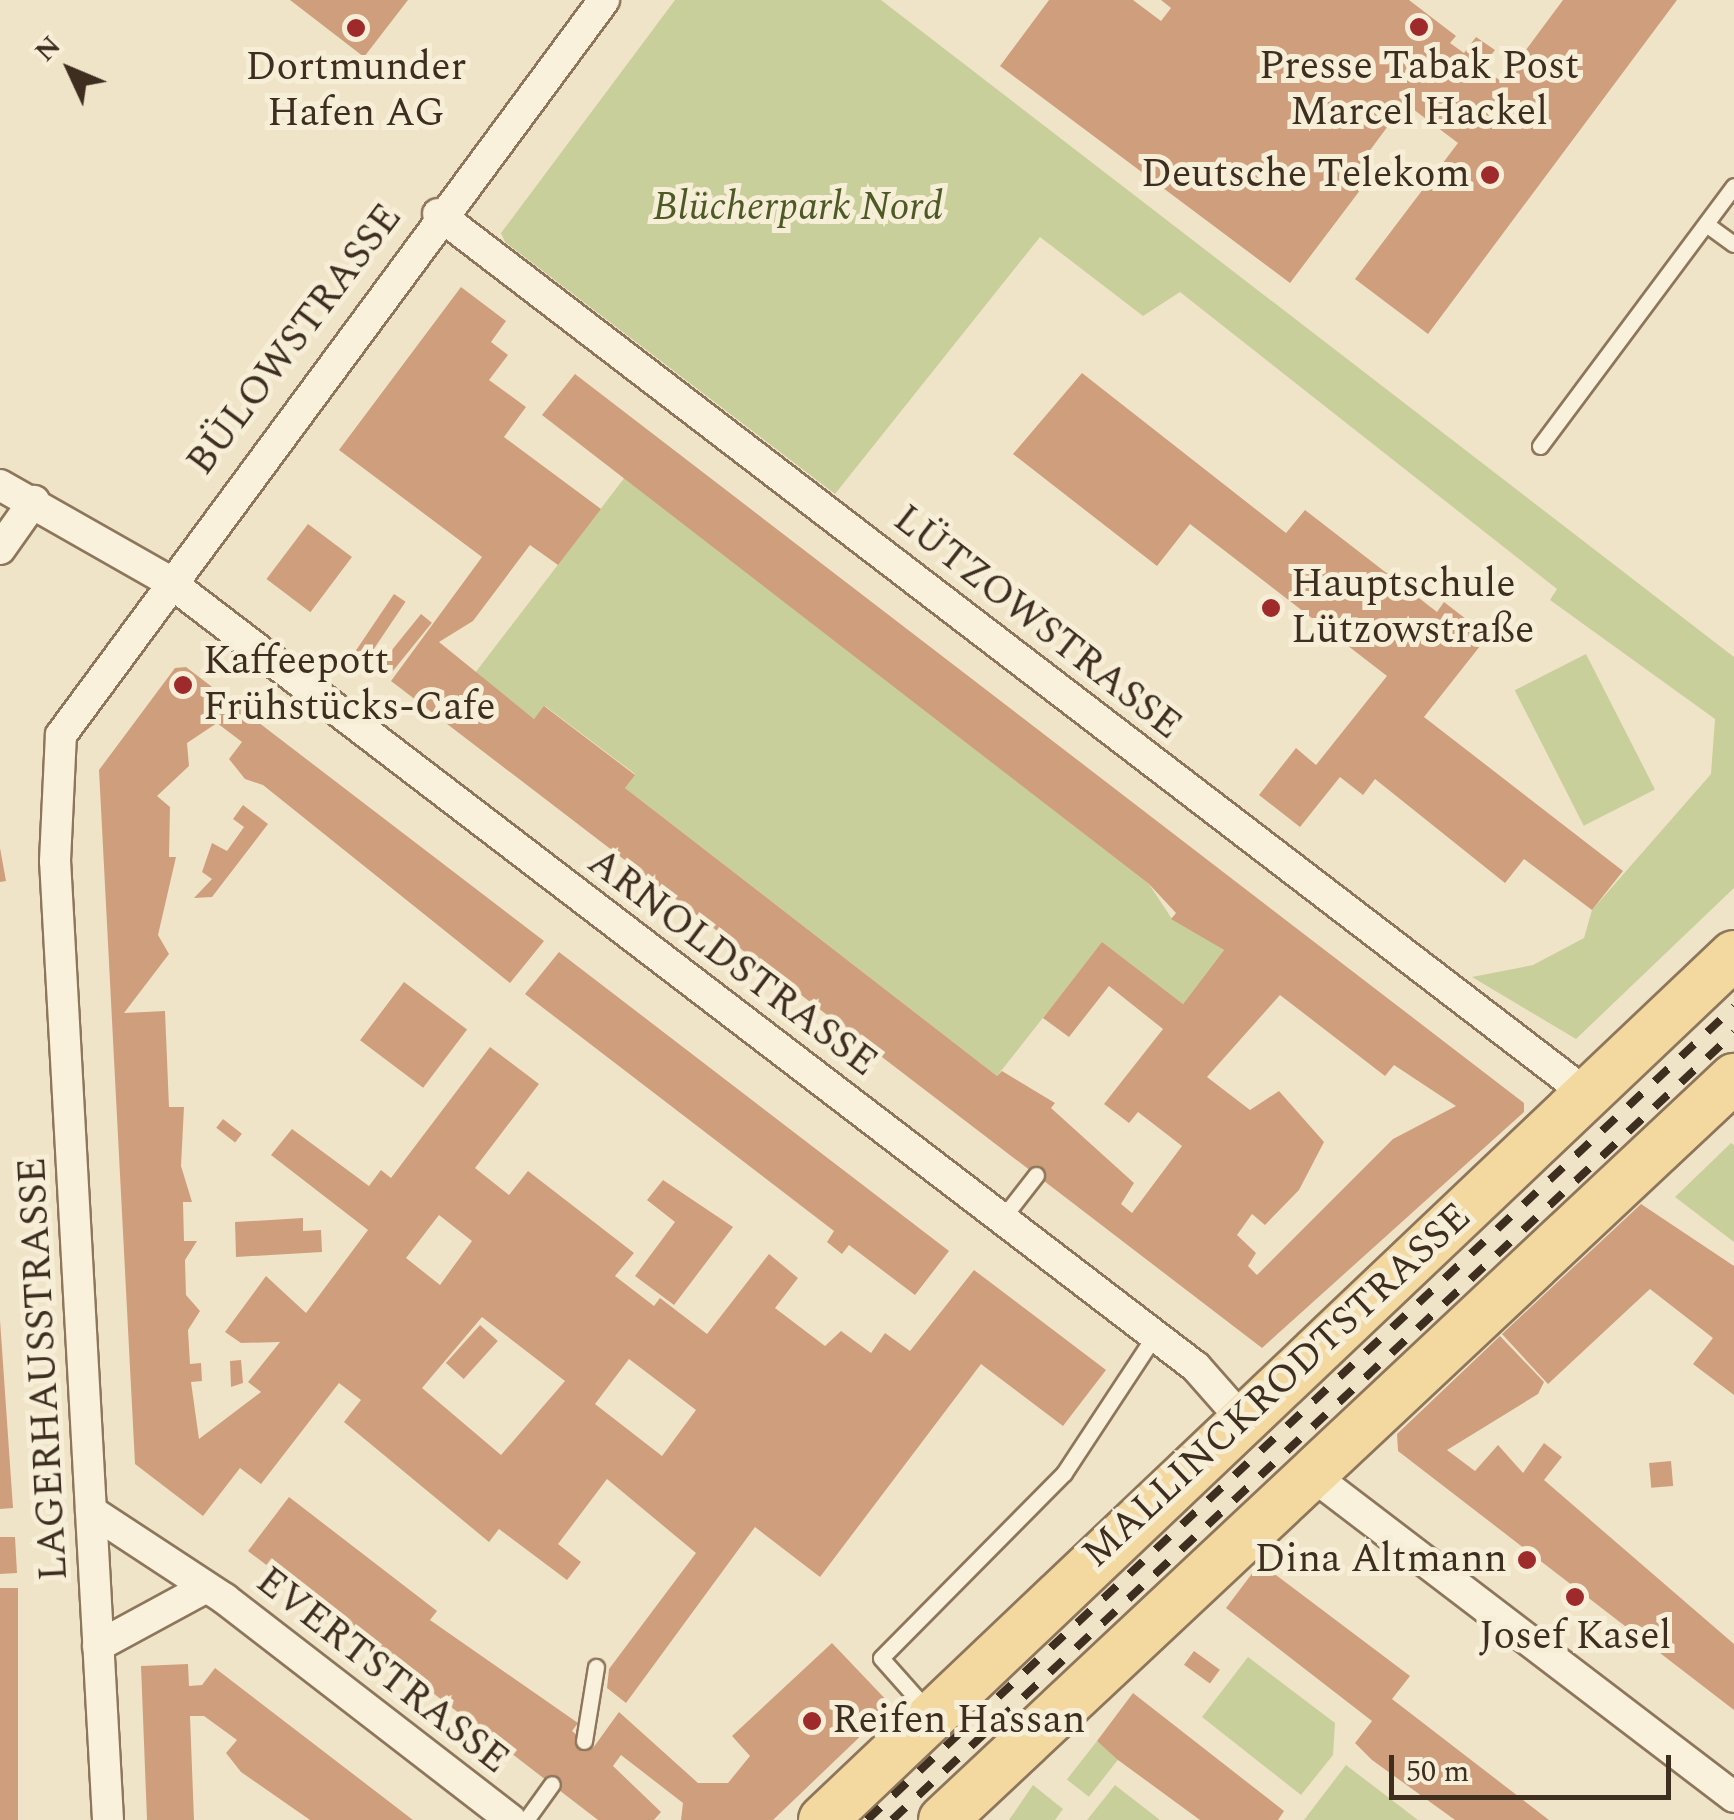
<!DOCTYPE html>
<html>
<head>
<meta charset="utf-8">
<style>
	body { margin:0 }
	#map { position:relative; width:1734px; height:1820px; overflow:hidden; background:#f0e4c8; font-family:Spectral,serif }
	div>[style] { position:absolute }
	.green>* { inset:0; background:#c9cf9b; transform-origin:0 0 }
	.building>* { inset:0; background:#cf9f7d; transform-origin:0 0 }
	.roads { filter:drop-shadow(2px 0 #8d765c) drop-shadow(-2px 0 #8d765c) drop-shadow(0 2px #8d765c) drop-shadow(0 -2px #8d765c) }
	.lane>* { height:15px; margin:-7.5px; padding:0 7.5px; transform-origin:7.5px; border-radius:7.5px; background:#faf1dc }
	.street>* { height:30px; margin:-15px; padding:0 15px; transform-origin:15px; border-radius:15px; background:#faf1dc }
	.primary>* { height:48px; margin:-24px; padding:0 24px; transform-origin:24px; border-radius:24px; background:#f3d9a0 }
	.rail>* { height:8px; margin-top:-4px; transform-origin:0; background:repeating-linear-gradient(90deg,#3d2e20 0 18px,transparent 0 36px) }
	.dots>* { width:28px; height:28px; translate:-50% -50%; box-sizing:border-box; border:5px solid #f7eed8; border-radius:50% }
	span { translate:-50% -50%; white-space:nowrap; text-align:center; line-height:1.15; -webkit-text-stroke:10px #f7eed8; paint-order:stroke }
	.poi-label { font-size:40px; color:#3d2e20 }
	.right { translate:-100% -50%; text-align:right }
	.left { translate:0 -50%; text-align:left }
	.park-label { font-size:40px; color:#4d5a26; font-style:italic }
	.street-label { font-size:40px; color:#3d2e20 }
	.north { position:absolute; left:20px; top:20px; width:100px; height:100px; -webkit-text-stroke:8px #f7eed8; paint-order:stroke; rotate:314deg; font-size:28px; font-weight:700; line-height:40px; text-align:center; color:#3d2e20 }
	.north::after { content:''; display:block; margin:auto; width:35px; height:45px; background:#3d2e20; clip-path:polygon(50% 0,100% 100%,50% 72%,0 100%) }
	.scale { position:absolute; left:1389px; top:1755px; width:282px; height:45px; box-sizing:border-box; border:5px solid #3d2e20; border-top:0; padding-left:12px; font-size:30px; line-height:35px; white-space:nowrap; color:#3d2e20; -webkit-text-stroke:8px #f7eed8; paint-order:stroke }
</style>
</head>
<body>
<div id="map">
	<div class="green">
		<div style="clip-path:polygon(675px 0,881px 0,1734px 657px,1734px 888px,1576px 1039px,1472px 977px,1533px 965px,1584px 938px,1592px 910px,1711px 774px,1715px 719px,1550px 600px,1557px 589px,1180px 292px,1143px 316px,1040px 237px,835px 494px,505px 242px,501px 233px)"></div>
		<div style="clip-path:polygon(625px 477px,1149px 884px,1172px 919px,1224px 950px,1183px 1004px,1102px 943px,997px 1076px,625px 788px,635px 774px,545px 706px,534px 719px,475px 673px)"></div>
		<div style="left:1586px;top:654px;width:152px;height:80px;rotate:63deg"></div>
		<div style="clip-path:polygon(1731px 1143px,1734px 1145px,1734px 1242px,1675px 1197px)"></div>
		<div style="clip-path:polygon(1248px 1657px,1335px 1723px,1333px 1755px,1301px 1795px,1202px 1717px)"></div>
		<div style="left:1097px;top:1741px;width:28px;height:49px;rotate:38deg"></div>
		<div style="clip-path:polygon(1346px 1765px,1418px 1820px,1304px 1820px)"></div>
		<div style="clip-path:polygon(1033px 1785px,1063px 1809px,1055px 1820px,1009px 1820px)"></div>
		<div style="clip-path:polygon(1115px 1785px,1160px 1820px,1087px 1820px)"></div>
	</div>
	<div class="building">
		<div style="clip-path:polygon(290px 0,408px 0,364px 57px)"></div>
		<div style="clip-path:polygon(1049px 0,1133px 0,1161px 21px,1171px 8px,1161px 0,1409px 0,1456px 36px,1450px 43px,1464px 53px,1476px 37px,1495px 50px,1482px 67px,1502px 82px,1563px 0,1677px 0,1428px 334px,1355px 279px,1458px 143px,1405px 103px,1351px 176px,1364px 185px,1290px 283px,1000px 66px)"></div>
		<div style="clip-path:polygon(evenodd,461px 287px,506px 321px,491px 342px,508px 355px,489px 380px,526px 407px,504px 437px,601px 509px,558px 565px,530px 545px,473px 621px,439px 642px,534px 719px,544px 706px,635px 775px,625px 788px,997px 1076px,1002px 1071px,1055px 1103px,1051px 1108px,1134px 1183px,1121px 1204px,1132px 1213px,1182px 1146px,1138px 1112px,1129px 1123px,1104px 1104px,1163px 1029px,1109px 986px,1069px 1037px,1043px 1018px,1102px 942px,1183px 1004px,1224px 950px,1171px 919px,1176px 913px,1149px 884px,542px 415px,575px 374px,1524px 1103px,1524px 1112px,1262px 1348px,391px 681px,482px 557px,339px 450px,461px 287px,1280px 995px,1385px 1076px,1394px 1065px,1456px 1106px,1393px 1139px,1257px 1275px,1248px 1266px,1256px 1253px,1237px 1235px,1252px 1214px,1265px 1225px,1299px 1190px,1324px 1142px,1279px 1091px,1250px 1110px,1207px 1077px,1280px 995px)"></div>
		<div style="clip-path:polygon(1082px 373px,1286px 533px,1305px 510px,1437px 612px,1444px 602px,1488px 636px,1424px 717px,1623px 871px,1592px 910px,1524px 859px,1505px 883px,1375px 779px,1363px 795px,1340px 777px,1300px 827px,1259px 795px,1296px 748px,1316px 765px,1387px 676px,1190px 524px,1157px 566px,1013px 454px)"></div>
		<div style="left:308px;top:524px;width:55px;height:69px;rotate:37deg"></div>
		<div style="left:394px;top:594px;width:14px;height:69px;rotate:34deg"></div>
		<div style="left:421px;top:614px;width:14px;height:70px;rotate:39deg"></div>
		<div style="clip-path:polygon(evenodd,186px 667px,544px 941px,510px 983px,263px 785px,245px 779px,229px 759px,242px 742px,217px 723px,187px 743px,189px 766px,157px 796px,170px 807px,169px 857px,176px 857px,158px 935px,169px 954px,124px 1013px,165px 1011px,169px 1107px,184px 1107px,181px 1166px,192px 1202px,183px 1202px,184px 1241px,197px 1241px,185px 1260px,186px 1295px,200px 1311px,188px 1330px,190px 1364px,201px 1363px,202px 1381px,191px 1382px,199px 1439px,261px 1392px,248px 1382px,280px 1342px,241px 1343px,225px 1332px,266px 1276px,306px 1313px,368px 1230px,271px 1155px,292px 1129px,369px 1186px,381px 1170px,391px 1178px,490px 1047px,539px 1084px,475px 1168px,509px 1195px,528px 1171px,634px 1253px,615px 1276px,654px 1306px,660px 1298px,707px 1334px,769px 1254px,798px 1278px,775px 1308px,825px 1346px,841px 1331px,871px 1353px,885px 1333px,910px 1351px,974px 1270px,1106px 1370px,1063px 1426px,981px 1364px,820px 1577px,755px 1527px,626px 1703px,607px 1688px,609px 1669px,696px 1553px,607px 1479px,558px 1544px,581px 1562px,567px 1580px,499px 1529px,489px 1542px,344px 1422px,361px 1400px,339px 1383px,261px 1484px,240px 1468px,203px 1516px,135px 1464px,99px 770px,175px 668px,186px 667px,439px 1215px,472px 1241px,440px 1285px,406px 1258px,439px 1215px,186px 667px,482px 1317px,565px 1381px,501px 1455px,422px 1388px,482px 1317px,186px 667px,629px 1359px,696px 1410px,662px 1456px,595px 1404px,629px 1359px)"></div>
		<div style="clip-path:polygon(243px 805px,268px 824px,212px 897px,194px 898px,212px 879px,202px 872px,212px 843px,227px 851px,244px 827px,233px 819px)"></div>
		<div style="clip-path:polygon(0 848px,6px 881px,0 882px)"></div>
		<div style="clip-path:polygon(559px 952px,949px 1251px,915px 1295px,849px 1245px,842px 1254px,827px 1242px,834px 1231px,525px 994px)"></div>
		<div style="left:404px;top:982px;width:79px;height:73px;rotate:37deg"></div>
		<div style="left:223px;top:1119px;width:24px;height:11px;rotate:38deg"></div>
		<div style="clip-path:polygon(663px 1180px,733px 1227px,674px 1305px,635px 1276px,675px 1222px,647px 1200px)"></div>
		<div style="clip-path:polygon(1641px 1204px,1734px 1266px,1734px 1395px,1693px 1364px,1713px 1338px,1650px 1289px,1548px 1384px,1502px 1334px)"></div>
		<div style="clip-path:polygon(303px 1218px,303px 1231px,321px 1230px,322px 1252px,236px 1257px,235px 1222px)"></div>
		<div style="clip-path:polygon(0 1320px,13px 1508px,0 1509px)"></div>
		<div style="left:480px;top:1325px;width:24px;height:51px;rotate:42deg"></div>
		<div style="clip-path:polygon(1500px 1336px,1544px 1382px,1538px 1394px,1447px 1450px,1475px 1471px,1498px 1445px,1523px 1473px,1544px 1443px,1562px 1457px,1544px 1480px,1734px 1644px,1734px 1710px,1398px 1451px,1397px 1434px)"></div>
		<div style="clip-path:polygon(241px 1360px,243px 1383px,231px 1387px,230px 1361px)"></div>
		<div style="left:1671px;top:1461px;width:25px;height:22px;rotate:85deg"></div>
		<div style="clip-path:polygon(289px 1497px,437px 1611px,430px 1620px,578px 1723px,572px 1731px,593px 1748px,619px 1712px,698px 1783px,728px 1783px,750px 1756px,732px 1736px,832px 1643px,892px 1706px,773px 1820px,681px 1820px,683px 1803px,621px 1755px,613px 1766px,661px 1812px,654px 1820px,598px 1820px,248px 1551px)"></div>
		<div style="clip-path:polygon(0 1537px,15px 1537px,17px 1573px,0 1574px)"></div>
		<div style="clip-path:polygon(1260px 1563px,1410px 1676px,1392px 1699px,1549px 1820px,1455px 1820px,1372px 1760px,1355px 1743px,1372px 1721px,1226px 1608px)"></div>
		<div style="left:18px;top:1588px;width:232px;height:18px;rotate:90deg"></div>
		<div style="left:1194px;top:1651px;width:32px;height:17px;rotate:36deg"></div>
		<div style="clip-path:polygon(188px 1664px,189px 1686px,202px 1685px,215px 1668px,413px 1820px,310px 1820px,241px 1772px,226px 1753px,237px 1740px,204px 1716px,190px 1716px,194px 1820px,147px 1820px,141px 1666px)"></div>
		<div style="clip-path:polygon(1133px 1693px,1284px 1811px,1278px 1820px,1200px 1820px,1118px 1760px,1097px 1741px)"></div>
	</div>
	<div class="roads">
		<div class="lane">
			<div style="left:1706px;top:224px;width:34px;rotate:36deg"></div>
			<div style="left:1540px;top:446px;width:324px;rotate:-53.3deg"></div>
			<div style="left:1001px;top:1220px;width:57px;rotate:-52.1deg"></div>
			<div style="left:929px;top:1712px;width:72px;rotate:-131.6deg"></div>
			<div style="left:881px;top:1658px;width:260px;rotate:-45.3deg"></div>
			<div style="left:1064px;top:1473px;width:165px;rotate:-56.6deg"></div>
			<div style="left:584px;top:1741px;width:75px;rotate:-80.8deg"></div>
			<div style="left:526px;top:1820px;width:44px;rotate:-54.2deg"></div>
		</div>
		<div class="street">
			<div style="left:438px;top:214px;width:1447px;rotate:37.45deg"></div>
			<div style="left:0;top:485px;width:192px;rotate:29.6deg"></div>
			<div style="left:167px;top:580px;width:1295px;rotate:37.41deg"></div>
			<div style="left:1196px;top:1367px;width:68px;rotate:48.6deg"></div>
			<div style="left:0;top:549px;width:59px;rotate:-54.7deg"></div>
			<div style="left:1312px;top:1475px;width:531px;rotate:37.34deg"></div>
			<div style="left:91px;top:1511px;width:160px;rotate:33.3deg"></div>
			<div style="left:225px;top:1599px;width:361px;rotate:37.7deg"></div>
			<div style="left:98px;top:1646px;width:119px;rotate:-28.5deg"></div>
			<div style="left:108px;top:1820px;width:960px;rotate:-93.16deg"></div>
			<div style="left:55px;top:861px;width:126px;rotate:-87.3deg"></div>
			<div style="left:61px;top:735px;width:914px;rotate:-53.54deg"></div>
		</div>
		<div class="primary">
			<div style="left:823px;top:1820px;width:1256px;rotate:-43.52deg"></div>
			<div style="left:943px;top:1820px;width:1085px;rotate:-43.17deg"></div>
		</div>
	</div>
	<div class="rail">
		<div style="left:867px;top:1820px;width:1189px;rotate:-43.16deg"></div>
		<div style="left:892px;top:1820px;width:1153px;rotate:-43.07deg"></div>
	</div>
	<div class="dots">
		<div style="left:1419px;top:27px;background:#9e2a2b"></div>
		<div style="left:356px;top:28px;background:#9e2a2b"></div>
		<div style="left:1490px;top:175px;background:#9e2a2b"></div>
		<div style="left:1271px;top:608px;background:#9e2a2b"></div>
		<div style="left:183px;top:685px;background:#9e2a2b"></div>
		<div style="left:1527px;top:1560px;background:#9e2a2b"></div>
		<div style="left:1575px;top:1597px;background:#9e2a2b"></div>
		<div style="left:812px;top:1721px;background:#9e2a2b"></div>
	</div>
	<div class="poi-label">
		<span style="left:1419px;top:90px">Presse Tabak Post<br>Marcel Hackel</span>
		<span style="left:356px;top:91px">Dortmunder<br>Hafen AG</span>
		<span class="right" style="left:1470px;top:175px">Deutsche Telekom</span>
		<span class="left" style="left:1291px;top:608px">Hauptschule<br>Lützowstraße</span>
		<span class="left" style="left:203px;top:685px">Kaffeepott<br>Frühstücks-Cafe</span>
		<span class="right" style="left:1507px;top:1560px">Dina Altmann</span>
		<span style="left:1575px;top:1637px">Josef Kasel</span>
		<span class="left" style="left:832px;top:1721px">Reifen Hassan</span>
	</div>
	<div class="park-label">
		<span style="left:798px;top:208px">Blücherpark Nord</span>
	</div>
	<div class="street-label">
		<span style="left:295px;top:340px;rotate:-53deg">BÜLOWSTRASSE</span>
		<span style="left:1037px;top:623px;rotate:38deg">LÜTZOWSTRASSE</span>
		<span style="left:732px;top:963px;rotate:37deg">ARNOLDSTRASSE</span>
		<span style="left:44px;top:1369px;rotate:-93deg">LAGERHAUSSTRASSE</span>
		<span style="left:1277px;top:1386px;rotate:-43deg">MALLINCKRODTSTRASSE</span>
		<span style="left:382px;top:1671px;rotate:38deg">EVERTSTRASSE</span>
	</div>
	<div class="north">N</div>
	<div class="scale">50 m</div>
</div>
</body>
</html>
